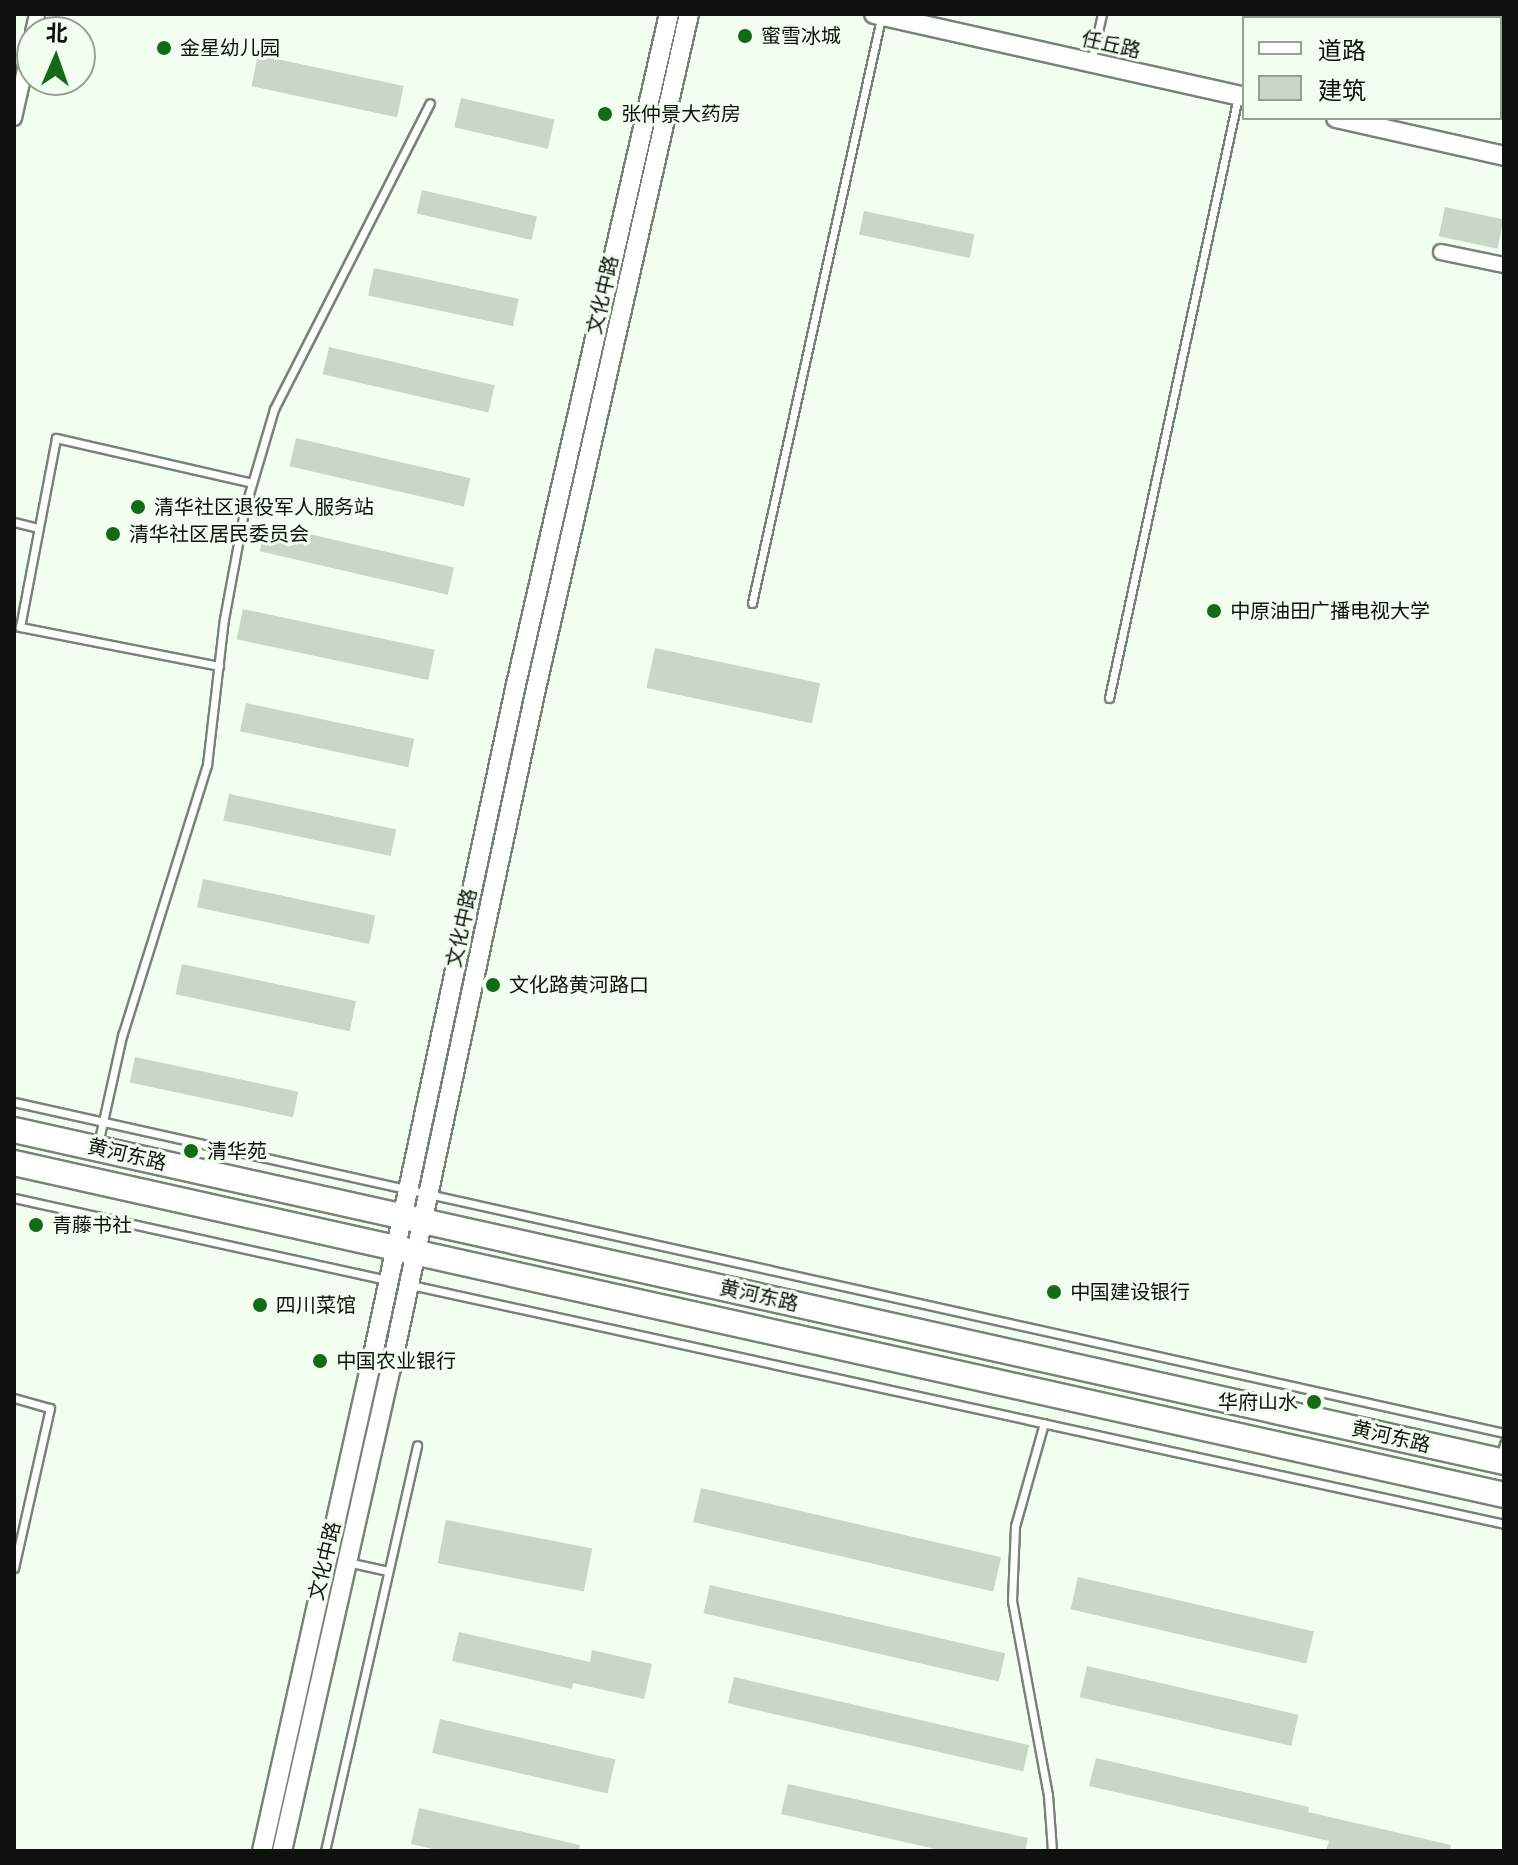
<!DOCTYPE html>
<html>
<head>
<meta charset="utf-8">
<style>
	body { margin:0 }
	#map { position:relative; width:1518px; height:1865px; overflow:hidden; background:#f2fef0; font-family:"Libre Baskerville","Noto Sans SC",serif }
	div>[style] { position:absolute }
	.building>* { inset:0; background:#c9d6c8; transform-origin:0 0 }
	.roads { filter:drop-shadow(2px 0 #788377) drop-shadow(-2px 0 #788377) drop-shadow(0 2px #788377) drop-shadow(0 -2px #788377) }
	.service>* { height:7px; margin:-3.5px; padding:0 3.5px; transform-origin:3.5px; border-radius:3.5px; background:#fff }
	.minor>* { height:14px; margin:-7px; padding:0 7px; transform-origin:7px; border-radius:7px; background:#fff }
	.tertiary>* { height:18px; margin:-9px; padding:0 9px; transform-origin:9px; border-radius:9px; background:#fff }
	.primary>* { height:24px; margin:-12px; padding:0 12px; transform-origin:12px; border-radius:12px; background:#fff }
	.dots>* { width:22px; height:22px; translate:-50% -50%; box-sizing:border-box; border:4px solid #f2fef0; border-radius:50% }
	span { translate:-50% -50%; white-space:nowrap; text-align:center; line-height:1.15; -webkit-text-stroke:6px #f2fef0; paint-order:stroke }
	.poi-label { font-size:20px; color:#0e120d }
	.left { translate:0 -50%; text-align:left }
	.right { translate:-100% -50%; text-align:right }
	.street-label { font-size:20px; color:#0e120d }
	.frame { position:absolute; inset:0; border:16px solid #0e120d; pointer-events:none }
	.legend { position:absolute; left:1242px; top:16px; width:260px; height:104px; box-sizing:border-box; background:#f2fef0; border:2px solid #97a095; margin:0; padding:10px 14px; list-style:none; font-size:24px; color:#0e120d }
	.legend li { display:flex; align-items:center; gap:16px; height:40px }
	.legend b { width:40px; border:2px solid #97a095 }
	.north { position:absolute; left:16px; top:16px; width:80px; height:80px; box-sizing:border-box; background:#f2fef0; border:2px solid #97a095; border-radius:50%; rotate:2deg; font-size:22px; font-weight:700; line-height:32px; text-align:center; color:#0e120d }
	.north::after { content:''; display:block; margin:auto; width:28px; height:36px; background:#136c15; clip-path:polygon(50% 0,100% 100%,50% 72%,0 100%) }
</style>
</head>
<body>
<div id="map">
	<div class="building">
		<div style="left:258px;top:55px;width:149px;height:32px;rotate:12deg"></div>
		<div style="left:461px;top:98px;width:96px;height:30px;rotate:13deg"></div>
		<div style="left:422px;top:190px;width:118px;height:24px;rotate:13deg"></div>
		<div style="left:1445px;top:207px;width:60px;height:30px;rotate:12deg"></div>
		<div style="left:864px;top:211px;width:113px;height:24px;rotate:12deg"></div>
		<div style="left:374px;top:268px;width:148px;height:28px;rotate:12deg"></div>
		<div style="left:329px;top:347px;width:170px;height:28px;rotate:13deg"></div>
		<div style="left:296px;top:438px;width:179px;height:29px;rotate:13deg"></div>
		<div style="left:266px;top:524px;width:193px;height:28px;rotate:13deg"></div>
		<div style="left:243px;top:609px;width:196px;height:31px;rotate:12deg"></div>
		<div style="left:655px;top:648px;width:169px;height:41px;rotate:12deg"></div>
		<div style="left:246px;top:703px;width:172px;height:29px;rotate:12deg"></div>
		<div style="left:229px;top:794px;width:171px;height:27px;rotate:12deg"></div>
		<div style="left:203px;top:879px;width:176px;height:29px;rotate:12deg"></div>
		<div style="left:182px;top:964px;width:178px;height:31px;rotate:12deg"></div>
		<div style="left:135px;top:1057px;width:167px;height:26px;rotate:12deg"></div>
		<div style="left:701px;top:1488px;width:308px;height:35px;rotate:13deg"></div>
		<div style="left:446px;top:1520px;width:149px;height:44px;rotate:11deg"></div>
		<div style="left:1078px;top:1577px;width:242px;height:33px;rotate:13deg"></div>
		<div style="left:710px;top:1585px;width:303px;height:29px;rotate:13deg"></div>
		<div style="clip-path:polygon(459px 1632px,590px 1662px,592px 1650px,652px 1664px,644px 1699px,573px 1683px,572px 1689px,452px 1661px)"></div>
		<div style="left:1087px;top:1666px;width:217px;height:32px;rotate:13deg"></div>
		<div style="left:734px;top:1677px;width:303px;height:27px;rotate:13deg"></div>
		<div style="left:440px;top:1719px;width:180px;height:35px;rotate:13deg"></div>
		<div style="clip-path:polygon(1096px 1758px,1309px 1807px,1308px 1812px,1451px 1845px,1450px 1851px,1326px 1851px,1329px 1841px,1089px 1786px)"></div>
		<div style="clip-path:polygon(788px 1784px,1028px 1838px,1025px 1851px,944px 1851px,781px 1814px)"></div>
		<div style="clip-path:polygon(419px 1808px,580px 1845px,579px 1851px,442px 1851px,411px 1844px)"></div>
	</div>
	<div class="roads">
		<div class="service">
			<div style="left:1091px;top:62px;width:49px;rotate:-77.1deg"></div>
			<div style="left:14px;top:522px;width:25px;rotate:14deg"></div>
			<div style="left:752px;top:603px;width:599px;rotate:-77.56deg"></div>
			<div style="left:219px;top:666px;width:203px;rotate:-168.9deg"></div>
			<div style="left:20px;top:627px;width:192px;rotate:-79.2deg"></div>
			<div style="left:56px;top:438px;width:201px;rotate:12.9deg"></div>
			<div style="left:1109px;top:698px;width:615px;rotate:-77.89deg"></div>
			<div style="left:14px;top:1102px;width:1526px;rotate:12.52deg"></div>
			<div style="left:98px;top:1144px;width:111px;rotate:-77.5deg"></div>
			<div style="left:122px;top:1036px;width:284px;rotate:-72.6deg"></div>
			<div style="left:207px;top:765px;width:147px;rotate:-83.4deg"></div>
			<div style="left:224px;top:619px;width:110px;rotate:-79.5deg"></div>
			<div style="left:244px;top:511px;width:106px;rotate:-73.6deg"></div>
			<div style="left:274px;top:409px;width:343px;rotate:-63deg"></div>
			<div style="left:14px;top:1198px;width:382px;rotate:12.4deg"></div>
			<div style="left:411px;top:1285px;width:1119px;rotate:12.33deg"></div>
			<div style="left:14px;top:1398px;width:37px;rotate:16deg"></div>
			<div style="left:50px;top:1408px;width:164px;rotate:102.7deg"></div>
			<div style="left:1044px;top:1423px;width:107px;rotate:105.7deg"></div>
			<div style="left:1015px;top:1526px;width:75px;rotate:92.3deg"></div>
			<div style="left:1012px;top:1601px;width:197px;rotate:79.5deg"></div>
			<div style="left:1048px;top:1795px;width:56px;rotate:85.9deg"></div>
			<div style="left:1500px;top:1459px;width:16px;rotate:-75deg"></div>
			<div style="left:347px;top:1562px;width:42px;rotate:12.4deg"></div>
			<div style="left:325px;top:1851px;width:416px;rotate:-77.2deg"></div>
		</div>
		<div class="minor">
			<div style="left:33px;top:32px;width:18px;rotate:-77deg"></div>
			<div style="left:14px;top:118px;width:82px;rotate:-77.3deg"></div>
			<div style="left:1441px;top:252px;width:64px;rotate:11.7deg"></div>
		</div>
		<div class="tertiary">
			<div style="left:874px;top:14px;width:379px;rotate:12.6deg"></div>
			<div style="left:1336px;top:118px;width:172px;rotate:12.7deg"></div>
			<div style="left:262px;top:1851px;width:499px;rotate:-77.4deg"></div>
			<div style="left:371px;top:1364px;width:690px;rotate:-77.96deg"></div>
			<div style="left:515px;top:689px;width:692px;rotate:-77.15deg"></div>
			<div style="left:282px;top:1851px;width:494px;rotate:-77.3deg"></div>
			<div style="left:391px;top:1369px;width:691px;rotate:-77.97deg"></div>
			<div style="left:535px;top:693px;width:696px;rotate:-77.22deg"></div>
		</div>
		<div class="primary">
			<div style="left:14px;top:1130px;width:1527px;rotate:12.56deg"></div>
			<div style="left:14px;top:1163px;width:1527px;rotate:12.56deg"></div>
		</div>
	</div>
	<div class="dots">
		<div style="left:745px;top:36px;background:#136c15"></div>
		<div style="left:164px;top:48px;background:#136c15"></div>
		<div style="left:605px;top:114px;background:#136c15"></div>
		<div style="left:138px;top:507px;background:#136c15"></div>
		<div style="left:113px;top:534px;background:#136c15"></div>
		<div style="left:1214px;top:611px;background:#136c15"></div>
		<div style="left:493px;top:985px;background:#136c15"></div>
		<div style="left:191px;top:1151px;background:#136c15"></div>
		<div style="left:36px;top:1225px;background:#136c15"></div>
		<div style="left:1054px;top:1292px;background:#136c15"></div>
		<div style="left:260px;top:1305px;background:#136c15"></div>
		<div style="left:320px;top:1361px;background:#136c15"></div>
		<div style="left:1314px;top:1402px;background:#136c15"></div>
	</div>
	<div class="poi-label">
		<span class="left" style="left:761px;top:36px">蜜雪冰城</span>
		<span class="left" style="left:180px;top:48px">金星幼儿园</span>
		<span class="left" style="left:621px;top:114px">张仲景大药房</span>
		<span class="left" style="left:154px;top:507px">清华社区退役军人服务站</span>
		<span class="left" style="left:129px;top:534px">清华社区居民委员会</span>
		<span class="left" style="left:1230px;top:611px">中原油田广播电视大学</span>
		<span class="left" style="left:509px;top:985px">文化路黄河路口</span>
		<span class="left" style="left:207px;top:1151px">清华苑</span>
		<span class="left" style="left:52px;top:1225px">青藤书社</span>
		<span class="left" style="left:1070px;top:1292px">中国建设银行</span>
		<span class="left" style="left:276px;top:1305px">四川菜馆</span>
		<span class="left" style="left:336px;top:1361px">中国农业银行</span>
		<span class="right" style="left:1298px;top:1402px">华府山水</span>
	</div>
	<div class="street-label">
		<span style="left:1111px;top:45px;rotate:13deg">任丘路</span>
		<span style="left:603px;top:295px;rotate:-77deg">文化中路</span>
		<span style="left:462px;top:928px;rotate:-78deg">文化中路</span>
		<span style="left:127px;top:1155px;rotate:13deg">黄河东路</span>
		<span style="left:759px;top:1296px;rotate:13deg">黄河东路</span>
		<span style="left:1391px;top:1437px;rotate:13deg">黄河东路</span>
		<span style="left:325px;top:1561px;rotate:-77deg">文化中路</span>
	</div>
	<div class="frame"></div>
	<ul class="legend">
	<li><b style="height:10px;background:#fff"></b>道路</li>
	<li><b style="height:22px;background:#c9d6c8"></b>建筑</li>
	</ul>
	<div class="north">北</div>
</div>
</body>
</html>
